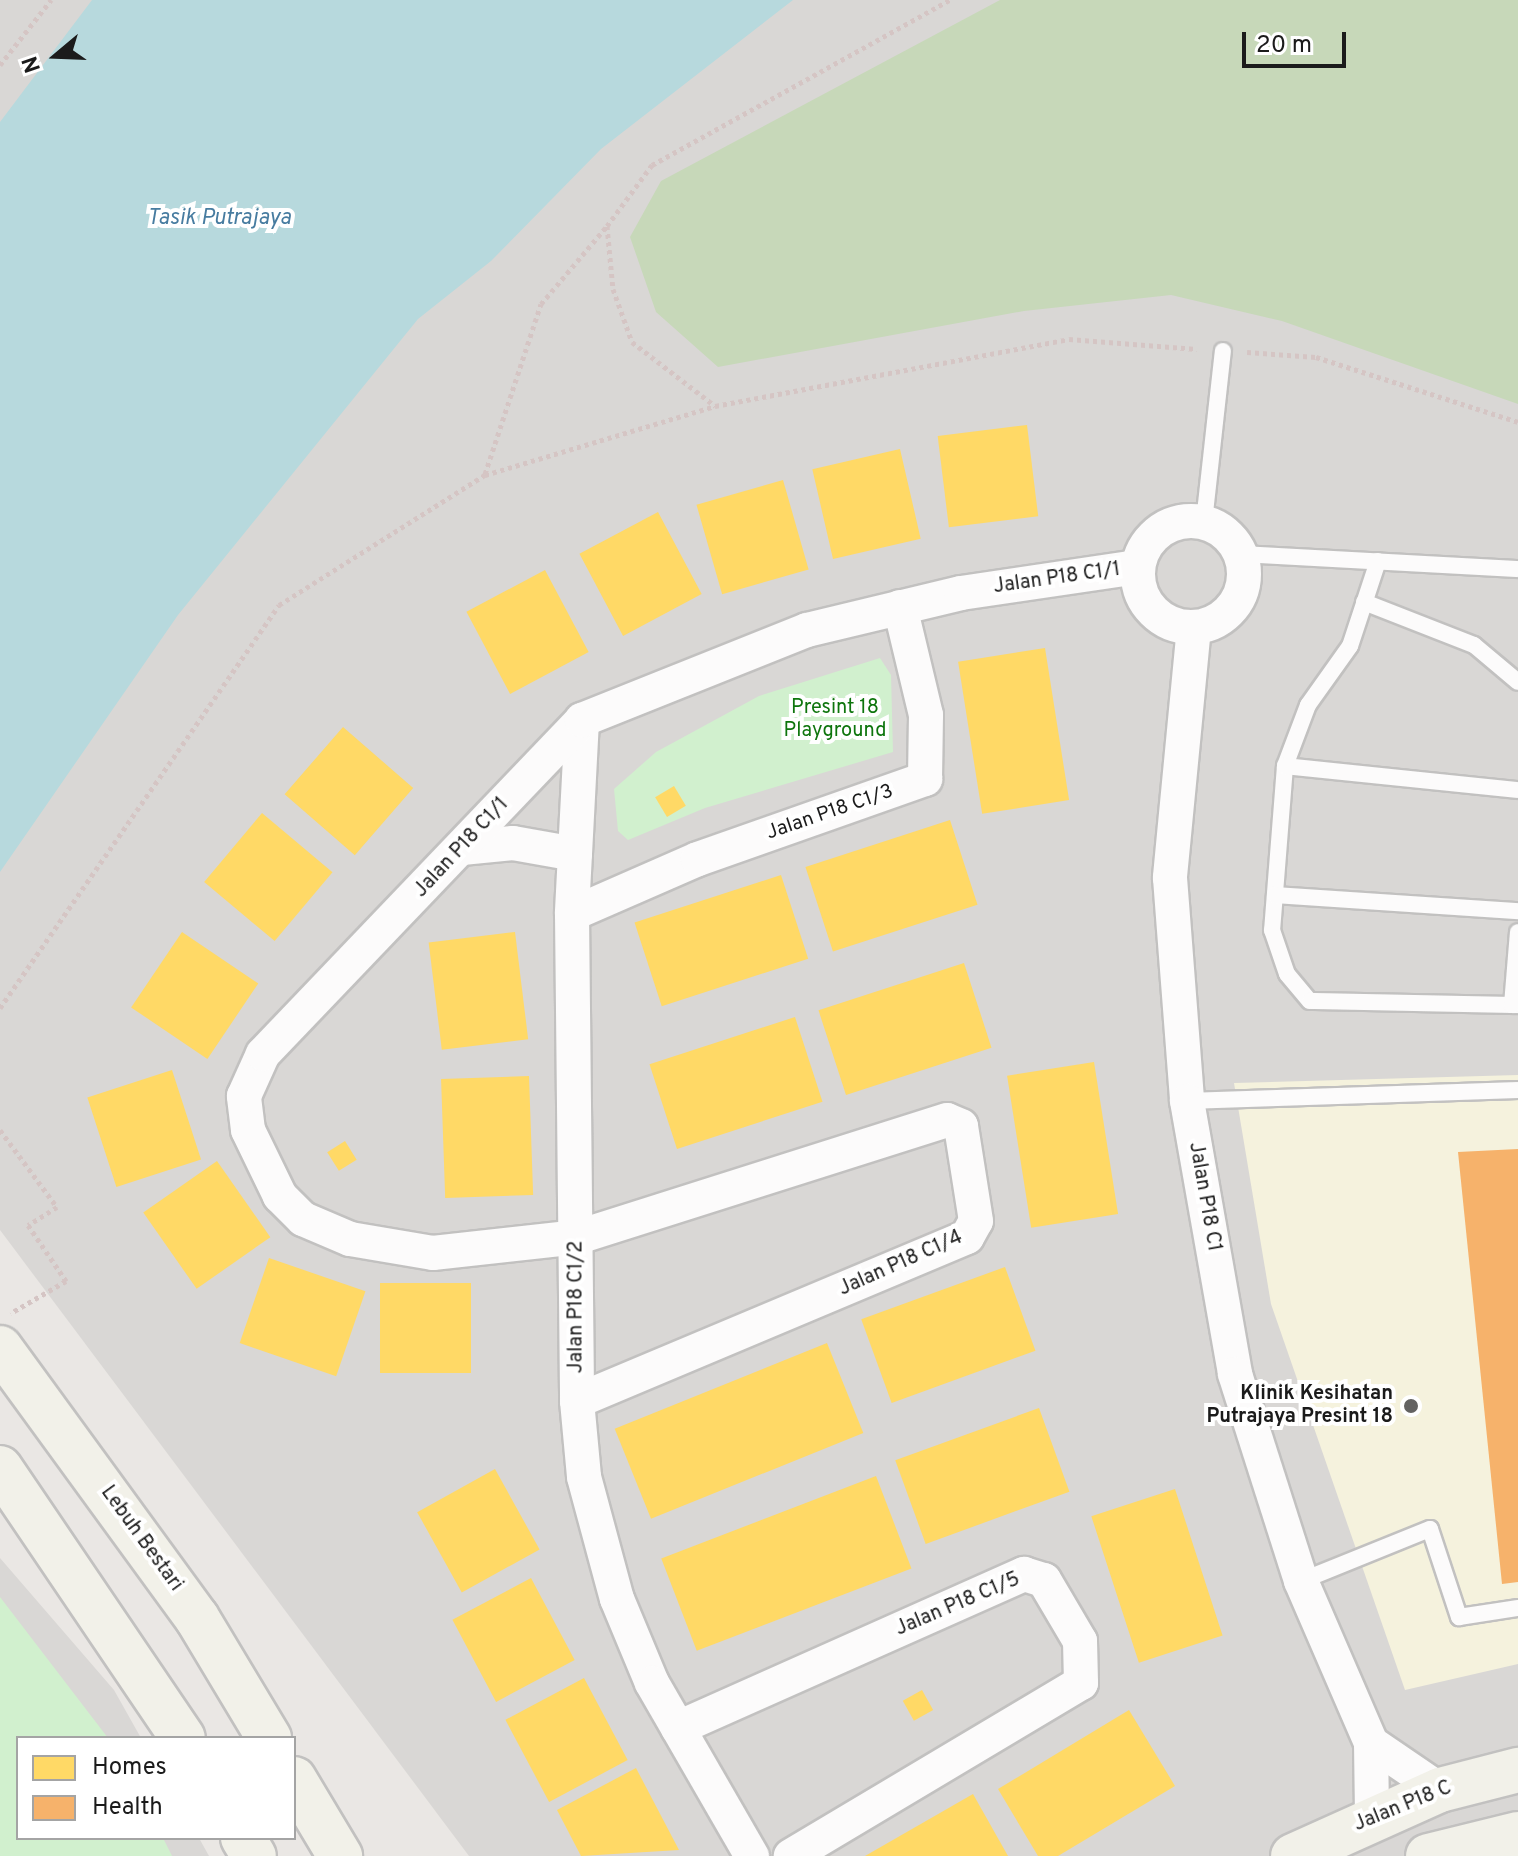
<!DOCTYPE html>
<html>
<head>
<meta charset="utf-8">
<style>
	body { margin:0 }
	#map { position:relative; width:1518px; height:1856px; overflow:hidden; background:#eae7e4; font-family:Overpass,sans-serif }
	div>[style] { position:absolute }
	.residential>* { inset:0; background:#d9d7d5 }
	.education>* { inset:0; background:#f5f2dd }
	.forest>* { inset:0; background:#c7d8b9 }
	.park>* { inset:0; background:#d1f0ce }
	.water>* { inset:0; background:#b7d9dd }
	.homes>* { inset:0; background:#ffd966; transform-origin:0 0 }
	.health>* { inset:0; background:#f6b26b }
	.path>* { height:5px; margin-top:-2.5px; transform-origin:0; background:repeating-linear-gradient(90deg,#d5c5c4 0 4px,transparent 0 8px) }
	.roads { filter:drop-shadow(2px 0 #c2c1c0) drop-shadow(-2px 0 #c2c1c0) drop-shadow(0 2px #c2c1c0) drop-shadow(0 -2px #c2c1c0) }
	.lane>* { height:16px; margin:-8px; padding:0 8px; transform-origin:8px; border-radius:8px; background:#fcfbfb }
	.street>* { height:34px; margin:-17px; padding:0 17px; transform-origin:17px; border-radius:17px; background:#fcfbfb }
	.street>.ring { margin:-17px; padding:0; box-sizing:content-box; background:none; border:34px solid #fcfbfb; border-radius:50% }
	.secondary>* { height:44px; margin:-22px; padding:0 22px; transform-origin:22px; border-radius:22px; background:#f2f1e9 }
	.dots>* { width:22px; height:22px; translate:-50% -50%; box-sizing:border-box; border:4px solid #fff; border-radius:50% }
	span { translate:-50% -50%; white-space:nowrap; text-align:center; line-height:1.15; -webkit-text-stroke:8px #fff; paint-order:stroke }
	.street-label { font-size:20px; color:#1b1b1b }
	.park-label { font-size:20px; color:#0e750d }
	.poi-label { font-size:20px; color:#1b1b1b; font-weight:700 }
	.right { translate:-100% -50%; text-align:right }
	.water-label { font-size:22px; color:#477ca0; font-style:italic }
	.legend { position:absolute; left:16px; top:1736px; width:280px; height:104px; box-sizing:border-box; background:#fff; border:2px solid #a4a4a4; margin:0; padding:10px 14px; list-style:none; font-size:24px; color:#1b1b1b }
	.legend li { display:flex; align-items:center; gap:16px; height:40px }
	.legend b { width:40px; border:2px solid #a4a4a4 }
	.north { position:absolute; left:16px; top:16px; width:80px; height:80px; -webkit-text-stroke:6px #fff; paint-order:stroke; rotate:251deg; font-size:22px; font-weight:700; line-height:32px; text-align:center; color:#1b1b1b }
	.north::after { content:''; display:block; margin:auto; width:28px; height:36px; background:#1b1b1b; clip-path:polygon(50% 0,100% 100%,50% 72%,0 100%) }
	.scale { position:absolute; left:1242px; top:32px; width:104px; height:36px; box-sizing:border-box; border:4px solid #1b1b1b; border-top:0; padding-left:10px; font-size:24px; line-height:28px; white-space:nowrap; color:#1b1b1b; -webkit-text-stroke:6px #fff; paint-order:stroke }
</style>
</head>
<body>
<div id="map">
	<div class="residential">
		<div style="clip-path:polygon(0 0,156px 0,0 265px)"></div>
		<div style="clip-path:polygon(588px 0,1518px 0,1518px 1856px,469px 1856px,0 1230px,0 751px)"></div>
		<div style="clip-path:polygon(0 1558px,114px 1690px,141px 1738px,18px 1738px,18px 1838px,199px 1838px,209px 1856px,0 1856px)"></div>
	</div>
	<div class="education">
		<div style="clip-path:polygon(1518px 1075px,1518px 1664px,1405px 1690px,1271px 1304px,1234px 1083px)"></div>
	</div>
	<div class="forest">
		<div style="clip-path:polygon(1000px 0,1518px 0,1518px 404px,1282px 321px,1171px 295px,1024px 311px,718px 367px,656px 312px,630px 237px,661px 181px)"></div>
	</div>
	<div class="park">
		<div style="clip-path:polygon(880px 658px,891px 675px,893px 752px,705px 808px,628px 840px,618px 831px,614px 789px,656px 752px,759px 696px)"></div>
		<div style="clip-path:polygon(0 1597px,108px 1738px,18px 1738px,18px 1838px,163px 1838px,172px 1856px,0 1856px)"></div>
	</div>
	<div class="water">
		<div style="clip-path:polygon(92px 0,793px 0,601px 149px,491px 261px,418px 319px,178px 615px,0 872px,0 122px)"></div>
	</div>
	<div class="homes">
		<div style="left:1027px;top:425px;width:92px;height:90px;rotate:83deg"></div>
		<div style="left:900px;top:449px;width:92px;height:90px;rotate:77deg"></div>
		<div style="left:783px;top:480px;width:93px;height:90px;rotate:74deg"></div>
		<div style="left:658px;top:512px;width:93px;height:89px;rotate:62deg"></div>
		<div style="left:545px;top:570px;width:93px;height:89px;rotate:62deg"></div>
		<div style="left:1045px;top:648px;width:154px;height:88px;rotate:81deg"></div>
		<div style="left:343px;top:727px;width:93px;height:89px;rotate:41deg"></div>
		<div style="left:674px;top:786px;width:23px;height:22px;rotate:59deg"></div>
		<div style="left:262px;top:813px;width:92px;height:90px;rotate:40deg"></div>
		<div style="left:950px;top:820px;width:89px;height:152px;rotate:72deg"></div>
		<div style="left:781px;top:875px;width:88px;height:154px;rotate:72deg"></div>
		<div style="left:182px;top:932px;width:92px;height:91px;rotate:34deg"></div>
		<div style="left:515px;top:932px;width:108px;height:87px;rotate:83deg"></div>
		<div style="left:964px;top:963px;width:89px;height:153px;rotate:72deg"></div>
		<div style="left:795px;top:1017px;width:89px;height:153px;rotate:72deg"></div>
		<div style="left:1094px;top:1062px;width:154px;height:88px;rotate:81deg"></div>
		<div style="left:172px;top:1070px;width:94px;height:89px;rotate:72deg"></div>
		<div style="left:529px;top:1076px;width:119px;height:88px;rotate:88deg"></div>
		<div style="left:345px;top:1141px;width:22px;height:21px;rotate:58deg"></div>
		<div style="left:217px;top:1161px;width:93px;height:90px;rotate:55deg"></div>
		<div style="left:269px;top:1258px;width:102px;height:90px;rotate:19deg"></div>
		<div style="left:1005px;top:1267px;width:89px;height:153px;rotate:70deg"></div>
		<div style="left:380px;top:1283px;width:91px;height:90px"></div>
		<div style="left:827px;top:1343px;width:97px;height:229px;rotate:68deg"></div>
		<div style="left:1039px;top:1408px;width:89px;height:153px;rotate:70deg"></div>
		<div style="left:495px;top:1469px;width:92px;height:89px;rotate:61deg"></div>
		<div style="left:876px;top:1476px;width:99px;height:230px;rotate:69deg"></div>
		<div style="left:1175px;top:1489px;width:154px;height:88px;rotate:72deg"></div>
		<div style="left:531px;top:1578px;width:93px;height:89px;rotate:62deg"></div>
		<div style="left:584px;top:1678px;width:93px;height:89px;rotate:62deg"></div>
		<div style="left:922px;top:1690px;width:23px;height:22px;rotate:61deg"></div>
		<div style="clip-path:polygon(1129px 1710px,1175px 1786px,1058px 1856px,1038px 1856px,998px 1789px)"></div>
		<div style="clip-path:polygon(636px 1768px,679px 1850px,581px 1856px,557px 1810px)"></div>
		<div style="clip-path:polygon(973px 1794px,1008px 1856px,865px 1856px)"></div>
	</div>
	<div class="health">
		<div style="clip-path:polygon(1518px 1149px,1518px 1582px,1502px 1584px,1458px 1152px)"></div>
	</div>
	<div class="path">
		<div style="left:0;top:65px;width:83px;rotate:-51.9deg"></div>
		<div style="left:607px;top:226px;width:76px;rotate:-53.6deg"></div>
		<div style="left:652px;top:165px;width:341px;rotate:-29deg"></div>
		<div style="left:1247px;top:352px;width:69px;rotate:4.1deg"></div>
		<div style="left:1316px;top:357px;width:212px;rotate:17.8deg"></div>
		<div style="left:485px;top:474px;width:179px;rotate:-71.8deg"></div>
		<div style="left:541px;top:304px;width:102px;rotate:-49.8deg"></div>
		<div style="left:607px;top:226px;width:63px;rotate:84.6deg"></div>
		<div style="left:613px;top:289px;width:56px;rotate:70.3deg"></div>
		<div style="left:632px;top:342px;width:105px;rotate:37.6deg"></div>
		<div style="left:0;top:1008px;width:490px;rotate:-55.3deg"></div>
		<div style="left:279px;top:605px;width:244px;rotate:-32.3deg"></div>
		<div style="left:485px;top:475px;width:240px;rotate:-16.7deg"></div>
		<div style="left:715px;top:406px;width:360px;rotate:-10.7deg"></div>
		<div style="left:1069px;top:339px;width:128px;rotate:4.5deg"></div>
		<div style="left:0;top:1130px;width:96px;rotate:53.5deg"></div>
		<div style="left:57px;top:1207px;width:34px;rotate:148deg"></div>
		<div style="left:28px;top:1225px;width:68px;rotate:55.8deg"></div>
		<div style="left:66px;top:1281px;width:64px;rotate:149.8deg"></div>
	</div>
	<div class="roads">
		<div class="lane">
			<div style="left:1204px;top:522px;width:172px;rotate:-83.7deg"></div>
			<div style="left:1240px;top:554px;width:278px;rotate:3.1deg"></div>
			<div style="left:1378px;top:561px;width:89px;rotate:108.2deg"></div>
			<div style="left:1350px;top:646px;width:72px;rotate:125.4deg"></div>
			<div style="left:1308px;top:705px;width:65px;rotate:110.7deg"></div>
			<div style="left:1285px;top:766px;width:165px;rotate:94.5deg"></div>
			<div style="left:1272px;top:930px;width:46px;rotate:71.2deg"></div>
			<div style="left:1287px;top:974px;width:35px;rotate:50deg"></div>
			<div style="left:1310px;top:1001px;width:208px;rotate:1.1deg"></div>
			<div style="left:1364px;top:602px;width:118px;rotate:21.4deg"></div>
			<div style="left:1474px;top:645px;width:57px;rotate:40.1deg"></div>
			<div style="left:1285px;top:766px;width:234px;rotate:5.9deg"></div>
			<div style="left:1275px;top:895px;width:244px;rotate:3.8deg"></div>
			<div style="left:1512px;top:1005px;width:73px;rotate:-85.3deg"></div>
			<div style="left:1187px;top:1101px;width:331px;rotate:-1.9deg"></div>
			<div style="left:1301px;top:1581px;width:139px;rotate:-22deg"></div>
			<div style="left:1430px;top:1529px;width:93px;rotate:71.8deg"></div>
			<div style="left:1459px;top:1617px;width:60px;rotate:-8.7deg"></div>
		</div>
		<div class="street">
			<div class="ring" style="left:1138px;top:521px;width:72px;height:72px"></div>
			<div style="left:1194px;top:627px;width:252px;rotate:95.5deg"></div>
			<div style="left:1170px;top:878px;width:224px;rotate:85.6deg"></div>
			<div style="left:1187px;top:1101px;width:277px;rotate:80deg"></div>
			<div style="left:1235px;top:1374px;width:217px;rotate:72.3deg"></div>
			<div style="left:1301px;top:1581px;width:176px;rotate:66.6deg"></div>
			<div style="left:1371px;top:1743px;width:75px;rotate:89.2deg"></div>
			<div style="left:582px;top:720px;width:194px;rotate:93deg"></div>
			<div style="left:572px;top:914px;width:487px;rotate:89.4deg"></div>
			<div style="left:577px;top:1401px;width:76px;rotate:84.7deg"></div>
			<div style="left:584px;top:1477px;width:126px;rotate:74.9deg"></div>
			<div style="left:617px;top:1599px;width:91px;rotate:67.4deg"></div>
			<div style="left:652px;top:1683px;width:200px;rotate:60deg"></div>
			<div style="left:462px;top:848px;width:51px;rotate:-5.6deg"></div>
			<div style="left:513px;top:843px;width:63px;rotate:10.1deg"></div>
			<div style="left:572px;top:914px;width:137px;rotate:-23.6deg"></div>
			<div style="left:698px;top:859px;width:241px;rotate:-19.4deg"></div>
			<div style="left:925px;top:779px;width:64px;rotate:-89.1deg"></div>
			<div style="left:926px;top:715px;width:111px;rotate:-103.5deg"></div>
			<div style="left:577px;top:1401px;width:423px;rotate:-22.8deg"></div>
			<div style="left:967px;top:1237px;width:18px;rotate:-61deg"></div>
			<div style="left:976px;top:1221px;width:96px;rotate:-99deg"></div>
			<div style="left:961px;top:1126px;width:15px;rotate:-157deg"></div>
			<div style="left:947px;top:1120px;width:387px;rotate:162.4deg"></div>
			<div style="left:578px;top:1237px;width:146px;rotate:173.7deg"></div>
			<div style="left:433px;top:1253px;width:84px;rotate:-170.4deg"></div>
			<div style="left:350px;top:1239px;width:51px;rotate:-156.9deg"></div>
			<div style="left:303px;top:1219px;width:33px;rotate:-135deg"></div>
			<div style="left:280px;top:1196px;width:73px;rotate:-115.9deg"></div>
			<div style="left:248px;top:1130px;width:34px;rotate:-97deg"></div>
			<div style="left:244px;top:1096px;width:46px;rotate:-65.7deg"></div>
			<div style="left:263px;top:1054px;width:462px;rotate:-46.3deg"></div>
			<div style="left:582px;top:720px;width:242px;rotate:-21.8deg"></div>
			<div style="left:807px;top:630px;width:158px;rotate:-13.5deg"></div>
			<div style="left:961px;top:593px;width:179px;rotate:-8.4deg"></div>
			<div style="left:678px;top:1728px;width:379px;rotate:-24deg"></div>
			<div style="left:1024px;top:1574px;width:21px;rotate:17deg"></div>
			<div style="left:1044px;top:1580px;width:71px;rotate:59.5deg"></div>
			<div style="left:1080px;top:1641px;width:42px;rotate:88.6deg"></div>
			<div style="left:1081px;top:1683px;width:338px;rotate:149.2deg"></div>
			<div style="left:1371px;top:1743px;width:83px;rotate:34.3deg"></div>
		</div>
		<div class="secondary">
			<div style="left:0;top:1348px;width:334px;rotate:53.9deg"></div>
			<div style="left:197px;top:1618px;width:140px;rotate:59deg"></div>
			<div style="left:0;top:1468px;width:326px;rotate:55.9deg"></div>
			<div style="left:294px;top:1779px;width:90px;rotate:59.1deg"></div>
			<div style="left:243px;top:1838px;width:21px;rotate:59deg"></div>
			<div style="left:1293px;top:1856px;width:161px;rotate:-24.2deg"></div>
			<div style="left:1440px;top:1790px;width:81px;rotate:-14.4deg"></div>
			<div style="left:1428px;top:1856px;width:93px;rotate:-13.7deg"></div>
		</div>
	</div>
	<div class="dots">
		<div style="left:1411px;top:1406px;background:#636261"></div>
	</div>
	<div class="street-label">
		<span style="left:1057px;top:579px;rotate:-8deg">Jalan P18 C1/1</span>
		<span style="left:830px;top:813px;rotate:-19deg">Jalan P18 C1/3</span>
		<span style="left:462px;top:848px;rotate:-47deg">Jalan P18 C1/1</span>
		<span style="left:1204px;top:1197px;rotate:80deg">Jalan P18 C1</span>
		<span style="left:901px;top:1264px;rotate:-24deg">Jalan P18 C1/4</span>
		<span style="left:577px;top:1307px;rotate:-90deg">Jalan P18 C1/2</span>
		<span style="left:141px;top:1539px;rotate:54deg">Lebuh Bestari</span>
		<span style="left:958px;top:1605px;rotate:-23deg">Jalan P18 C1/5</span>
		<span style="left:1403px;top:1807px;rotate:-22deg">Jalan P18 C</span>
	</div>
	<div class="park-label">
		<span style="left:835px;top:720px">Presint 18<br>Playground</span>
	</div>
	<div class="poi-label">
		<span class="right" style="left:1393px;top:1406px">Klinik Kesihatan<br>Putrajaya Presint 18</span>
	</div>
	<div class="water-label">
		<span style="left:219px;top:219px">Tasik Putrajaya</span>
	</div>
	<ul class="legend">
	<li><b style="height:22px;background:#ffd966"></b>Homes</li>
	<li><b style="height:22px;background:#f6b26b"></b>Health</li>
	</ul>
	<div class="north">N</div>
	<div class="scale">20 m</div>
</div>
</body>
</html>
